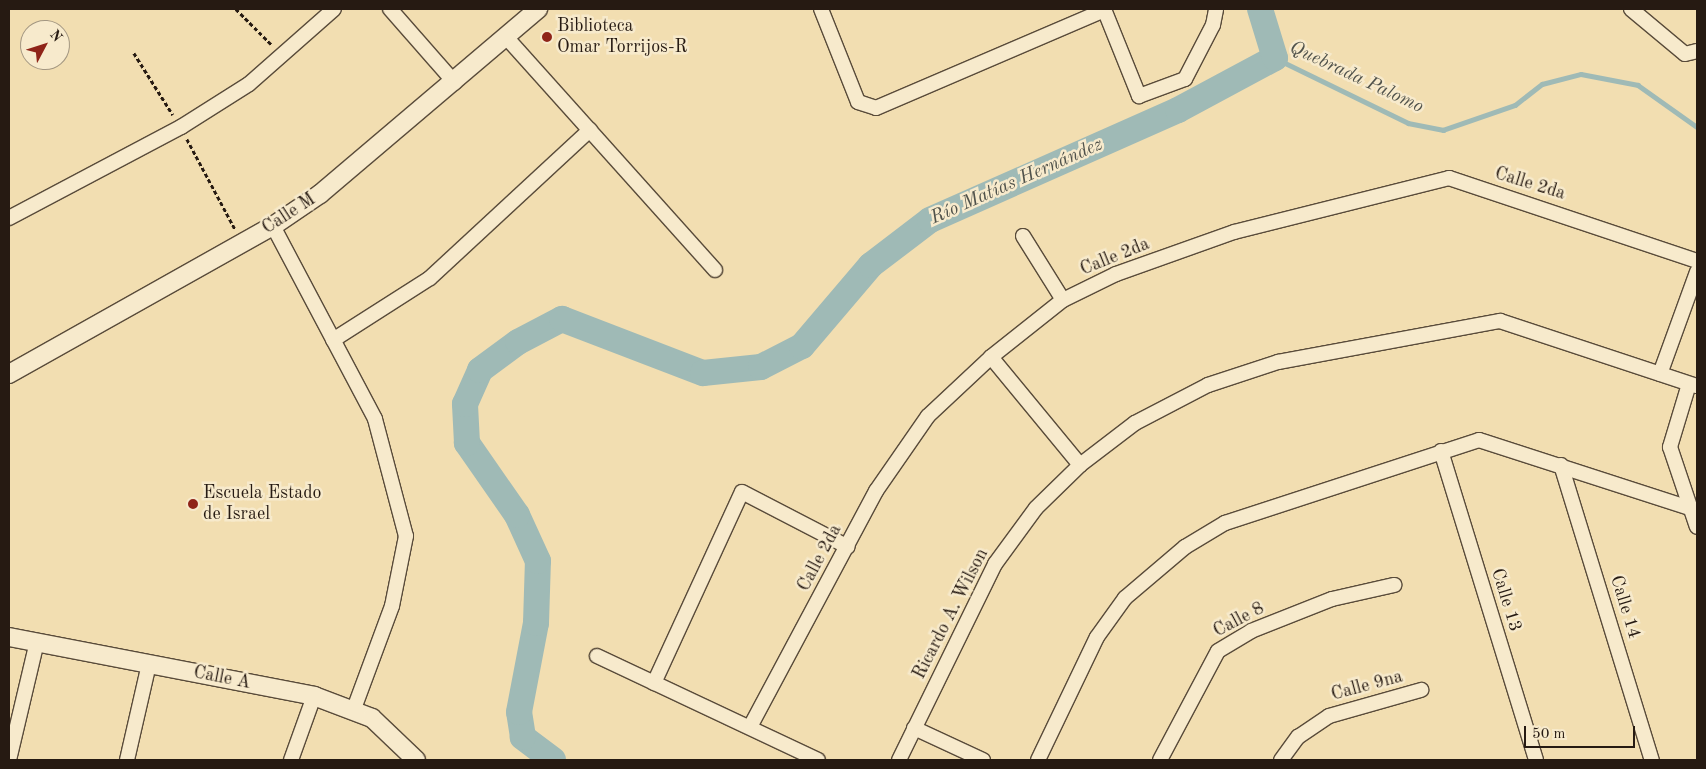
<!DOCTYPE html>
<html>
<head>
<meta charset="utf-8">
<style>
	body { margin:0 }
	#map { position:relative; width:1706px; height:769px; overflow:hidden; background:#f2deb1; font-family:"Old Standard TT",serif }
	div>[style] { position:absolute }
	.stream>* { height:4.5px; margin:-2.25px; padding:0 2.25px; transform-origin:2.25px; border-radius:2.25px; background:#9fbab6 }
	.river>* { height:26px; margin:-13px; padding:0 13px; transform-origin:13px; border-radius:13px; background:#9fbab6 }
	.path>* { height:2.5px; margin-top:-1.25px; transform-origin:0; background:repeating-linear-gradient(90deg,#261a12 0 4px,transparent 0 6.5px) }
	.roads { filter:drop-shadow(1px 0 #594b3a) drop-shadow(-1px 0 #594b3a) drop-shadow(0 1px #594b3a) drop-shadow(0 -1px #594b3a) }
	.minor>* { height:14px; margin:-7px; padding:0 7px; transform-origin:7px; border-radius:7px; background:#f7eacc }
	.tertiary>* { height:18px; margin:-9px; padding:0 9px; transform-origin:9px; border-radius:9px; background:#f7eacc }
	.dots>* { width:14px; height:14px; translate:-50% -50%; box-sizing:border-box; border:2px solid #f7eacc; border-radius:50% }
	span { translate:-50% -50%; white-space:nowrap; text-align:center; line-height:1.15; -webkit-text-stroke:5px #f7eacc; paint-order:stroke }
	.poi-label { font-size:18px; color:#261a12 }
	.left { translate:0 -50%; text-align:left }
	.street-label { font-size:18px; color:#261a12 }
	.water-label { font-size:19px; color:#50524b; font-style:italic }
	.frame { position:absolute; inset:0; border:10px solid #261a12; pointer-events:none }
	.north { position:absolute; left:20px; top:20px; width:50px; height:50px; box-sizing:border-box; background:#f7eacc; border:1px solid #a39782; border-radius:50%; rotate:50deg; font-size:14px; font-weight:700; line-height:20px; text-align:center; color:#261a12 }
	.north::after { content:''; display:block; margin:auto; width:18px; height:22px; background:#8f2418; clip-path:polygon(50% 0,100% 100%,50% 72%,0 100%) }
	.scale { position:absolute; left:1524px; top:726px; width:111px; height:22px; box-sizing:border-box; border:2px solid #261a12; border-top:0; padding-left:6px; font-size:15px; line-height:18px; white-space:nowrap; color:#261a12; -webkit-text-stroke:4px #f7eacc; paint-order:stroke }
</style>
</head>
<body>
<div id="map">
	<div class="stream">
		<div style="left:1275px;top:58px;width:148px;rotate:26deg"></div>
		<div style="left:1408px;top:123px;width:36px;rotate:11deg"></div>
		<div style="left:1443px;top:130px;width:76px;rotate:-19.1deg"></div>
		<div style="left:1515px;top:105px;width:34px;rotate:-38deg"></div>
		<div style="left:1542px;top:84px;width:40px;rotate:-14.4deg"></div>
		<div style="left:1581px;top:74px;width:58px;rotate:10.9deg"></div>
		<div style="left:1638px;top:85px;width:72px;rotate:35.4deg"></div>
	</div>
	<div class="river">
		<div style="left:553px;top:760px;width:38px;rotate:-143deg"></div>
		<div style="left:523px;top:737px;width:25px;rotate:-99deg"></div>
		<div style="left:519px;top:712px;width:91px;rotate:-79.2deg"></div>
		<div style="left:536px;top:623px;width:62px;rotate:-88.2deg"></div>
		<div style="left:538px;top:561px;width:51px;rotate:-114.5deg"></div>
		<div style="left:517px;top:515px;width:88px;rotate:-124.8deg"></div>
		<div style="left:467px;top:443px;width:39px;rotate:-93deg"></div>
		<div style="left:465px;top:404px;width:37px;rotate:-66deg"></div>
		<div style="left:480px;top:370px;width:47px;rotate:-36.4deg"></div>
		<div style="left:518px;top:342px;width:50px;rotate:-27.6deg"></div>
		<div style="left:562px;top:319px;width:151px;rotate:21deg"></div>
		<div style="left:703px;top:373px;width:58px;rotate:-5.9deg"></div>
		<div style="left:761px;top:367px;width:46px;rotate:-27.1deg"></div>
		<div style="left:802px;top:346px;width:106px;rotate:-49.6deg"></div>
		<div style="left:871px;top:265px;width:74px;rotate:-37.3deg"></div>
		<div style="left:930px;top:220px;width:271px;rotate:-23.9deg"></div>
		<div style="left:1178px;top:110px;width:110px;rotate:-28.2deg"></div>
		<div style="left:1275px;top:58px;width:51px;rotate:-107deg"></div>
	</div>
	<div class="path">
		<div style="left:236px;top:9px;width:51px;rotate:45deg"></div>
		<div style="left:134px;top:53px;width:73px;rotate:57.8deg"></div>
		<div style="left:187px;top:139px;width:102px;rotate:61.9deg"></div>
	</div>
	<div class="roads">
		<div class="minor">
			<div style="left:390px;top:9px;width:98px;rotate:48.7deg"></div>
			<div style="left:821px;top:9px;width:100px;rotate:68.3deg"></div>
			<div style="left:858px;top:102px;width:19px;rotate:18deg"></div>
			<div style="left:876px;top:108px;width:249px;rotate:-23.2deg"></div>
			<div style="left:1104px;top:9px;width:94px;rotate:68.1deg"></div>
			<div style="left:1139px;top:96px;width:49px;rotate:-20.3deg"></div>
			<div style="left:1185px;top:79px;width:61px;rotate:-62.6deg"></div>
			<div style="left:1213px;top:25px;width:16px;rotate:-79deg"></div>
			<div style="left:1631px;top:9px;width:70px;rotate:39.8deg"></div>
			<div style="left:1685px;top:54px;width:12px;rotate:-14deg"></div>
			<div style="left:506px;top:37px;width:313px;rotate:48.1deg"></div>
			<div style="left:9px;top:218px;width:195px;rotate:-27.9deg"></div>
			<div style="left:181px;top:127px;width:80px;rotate:-32.3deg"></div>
			<div style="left:249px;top:84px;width:113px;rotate:-41.4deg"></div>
			<div style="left:273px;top:226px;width:218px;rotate:62.1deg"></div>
			<div style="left:375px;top:419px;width:121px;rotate:75.2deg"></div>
			<div style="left:406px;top:536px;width:71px;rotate:101.3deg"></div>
			<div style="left:392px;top:606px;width:110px;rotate:110.3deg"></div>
			<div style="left:1023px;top:236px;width:75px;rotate:58deg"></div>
			<div style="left:333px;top:340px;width:115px;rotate:-32.6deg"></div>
			<div style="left:430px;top:278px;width:218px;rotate:-42.8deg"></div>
			<div style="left:991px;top:357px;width:140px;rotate:50.5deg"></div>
			<div style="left:1660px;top:374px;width:109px;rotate:-70.1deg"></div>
			<div style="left:1689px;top:384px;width:66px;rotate:106.8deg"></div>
			<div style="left:1670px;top:447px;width:84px;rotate:71.4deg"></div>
			<div style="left:1441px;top:451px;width:323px;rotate:72.9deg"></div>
			<div style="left:1561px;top:465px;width:309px;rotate:72.9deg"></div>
			<div style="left:597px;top:656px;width:244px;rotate:25.2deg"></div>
			<div style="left:654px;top:683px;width:210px;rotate:-65.3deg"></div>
			<div style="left:742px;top:492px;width:119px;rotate:27.4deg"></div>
			<div style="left:750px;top:727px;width:268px;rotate:-61.9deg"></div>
			<div style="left:876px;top:491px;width:91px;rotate:-55.3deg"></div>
			<div style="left:928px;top:416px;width:86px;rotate:-43.1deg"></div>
			<div style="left:991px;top:357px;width:92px;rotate:-38.4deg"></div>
			<div style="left:1063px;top:300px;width:59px;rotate:-26.1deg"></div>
			<div style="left:1116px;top:274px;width:125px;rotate:-19.6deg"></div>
			<div style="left:1234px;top:232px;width:222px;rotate:-14.1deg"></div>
			<div style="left:1449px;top:178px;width:262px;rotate:18.5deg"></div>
			<div style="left:914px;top:728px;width:76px;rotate:24.9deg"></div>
			<div style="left:9px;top:760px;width:121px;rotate:-76.7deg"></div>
			<div style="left:127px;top:760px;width:98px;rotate:-77.1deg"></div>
			<div style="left:291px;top:760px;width:68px;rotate:-70.2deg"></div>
			<div style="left:899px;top:760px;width:218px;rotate:-63.9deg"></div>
			<div style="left:995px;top:564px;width:69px;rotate:-53.8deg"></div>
			<div style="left:1036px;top:508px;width:62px;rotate:-44.3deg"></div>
			<div style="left:1080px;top:465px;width:69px;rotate:-37.4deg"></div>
			<div style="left:1135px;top:423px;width:82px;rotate:-27.5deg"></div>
			<div style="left:1208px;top:385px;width:74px;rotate:-18.2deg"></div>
			<div style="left:1278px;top:362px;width:226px;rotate:-10.5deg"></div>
			<div style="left:1500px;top:321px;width:207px;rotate:18.3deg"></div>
			<div style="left:1038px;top:760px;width:136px;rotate:-64.4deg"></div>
			<div style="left:1097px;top:637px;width:48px;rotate:-54.3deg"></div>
			<div style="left:1125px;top:598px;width:79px;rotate:-40.4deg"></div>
			<div style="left:1185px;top:547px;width:47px;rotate:-31deg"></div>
			<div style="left:1225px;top:523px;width:267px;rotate:-18.1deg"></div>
			<div style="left:1479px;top:440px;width:224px;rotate:17.9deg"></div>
			<div style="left:1160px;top:760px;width:123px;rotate:-62deg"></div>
			<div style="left:1218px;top:651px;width:39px;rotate:-31deg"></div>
			<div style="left:1251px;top:631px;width:87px;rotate:-21.6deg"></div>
			<div style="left:1332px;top:599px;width:64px;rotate:-12.7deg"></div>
			<div style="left:1281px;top:760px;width:29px;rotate:-54deg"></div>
			<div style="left:1298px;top:737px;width:37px;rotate:-34deg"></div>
			<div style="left:1329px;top:716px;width:96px;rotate:-15.8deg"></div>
		</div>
		<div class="tertiary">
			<div style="left:9px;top:374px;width:303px;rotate:-29.3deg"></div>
			<div style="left:273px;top:226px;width:57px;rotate:-34.2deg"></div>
			<div style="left:320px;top:194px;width:286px;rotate:-40.3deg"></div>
			<div style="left:9px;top:637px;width:311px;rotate:10.9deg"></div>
			<div style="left:314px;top:696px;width:62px;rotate:20.8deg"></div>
			<div style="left:372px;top:718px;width:61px;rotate:43.7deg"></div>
		</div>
	</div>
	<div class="dots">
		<div style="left:547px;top:37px;background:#8f2418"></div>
		<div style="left:193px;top:504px;background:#8f2418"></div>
	</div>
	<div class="poi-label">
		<span class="left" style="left:557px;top:37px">Biblioteca<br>Omar Torrijos-R</span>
		<span class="left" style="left:203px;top:504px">Escuela Estado<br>de Israel</span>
	</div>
	<div class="street-label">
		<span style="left:1530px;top:184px;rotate:17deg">Calle 2da</span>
		<span style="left:289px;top:214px;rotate:-33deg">Calle M</span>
		<span style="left:1115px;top:257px;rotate:-22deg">Calle 2da</span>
		<span style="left:820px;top:558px;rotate:-62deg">Calle 2da</span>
		<span style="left:1506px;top:600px;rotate:73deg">Calle 13</span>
		<span style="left:1625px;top:607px;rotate:73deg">Calle 14</span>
		<span style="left:951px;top:614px;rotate:-63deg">Ricardo A. Wilson</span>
		<span style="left:1239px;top:620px;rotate:-28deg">Calle 8</span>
		<span style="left:222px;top:678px;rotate:11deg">Calle A</span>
		<span style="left:1367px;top:686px;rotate:-15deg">Calle 9na</span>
	</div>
	<div class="water-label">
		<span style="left:1356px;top:78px;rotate:25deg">Quebrada Palomo</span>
		<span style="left:1017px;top:182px;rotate:-24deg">Río Matías Hernández</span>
	</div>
	<div class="frame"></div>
	<div class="north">N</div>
	<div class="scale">50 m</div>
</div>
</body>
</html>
